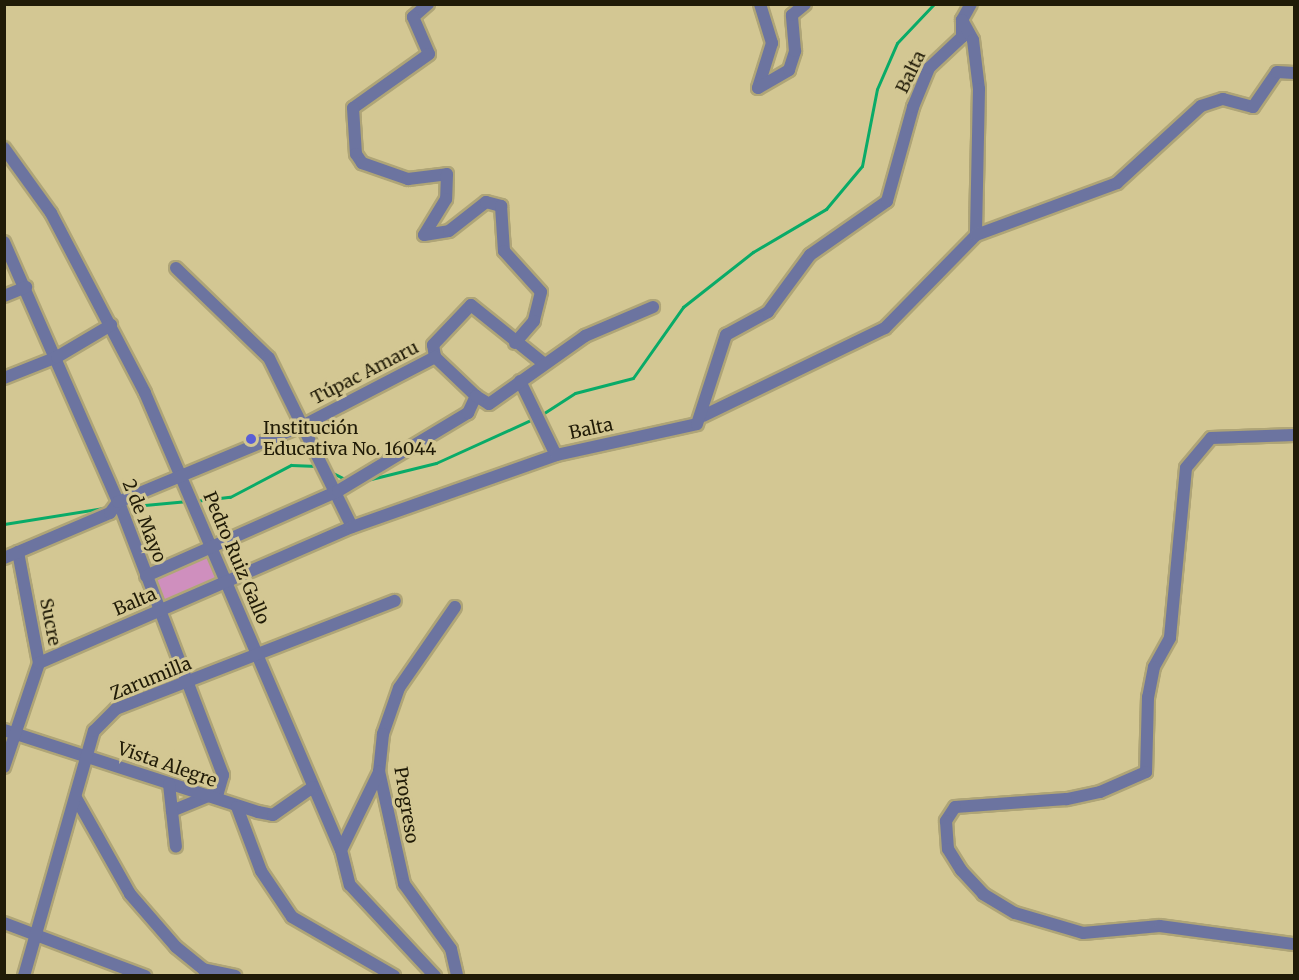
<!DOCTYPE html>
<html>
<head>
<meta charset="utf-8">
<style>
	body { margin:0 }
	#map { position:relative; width:1299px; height:980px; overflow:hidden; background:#d3c793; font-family:Merriweather,serif }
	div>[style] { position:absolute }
	.green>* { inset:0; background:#cf8fbe; transform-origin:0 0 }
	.stream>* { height:3px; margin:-1.5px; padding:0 1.5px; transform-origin:1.5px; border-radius:1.5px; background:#09ab68 }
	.roads { filter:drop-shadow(2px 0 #afa577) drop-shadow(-2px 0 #afa577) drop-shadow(0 2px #afa577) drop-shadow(0 -2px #afa577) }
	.minor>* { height:12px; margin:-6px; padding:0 6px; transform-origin:6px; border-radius:6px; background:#6c74a0 }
	.tertiary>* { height:12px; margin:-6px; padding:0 6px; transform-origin:6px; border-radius:6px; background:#6c74a0 }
	.dots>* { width:16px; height:16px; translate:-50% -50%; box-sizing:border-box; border:3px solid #d3c793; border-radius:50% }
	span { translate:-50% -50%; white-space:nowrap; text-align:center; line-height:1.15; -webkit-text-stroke:6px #d3c793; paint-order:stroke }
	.street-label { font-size:18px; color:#201b07 }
	.poi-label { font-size:18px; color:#201b07 }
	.left { translate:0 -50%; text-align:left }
	.frame { position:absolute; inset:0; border:6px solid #201b07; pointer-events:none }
</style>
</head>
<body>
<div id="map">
	<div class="green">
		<div style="left:207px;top:556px;width:26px;height:56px;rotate:69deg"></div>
	</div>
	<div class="stream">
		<div style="left:541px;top:415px;width:40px;rotate:-32.9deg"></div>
		<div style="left:575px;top:393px;width:60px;rotate:-14.5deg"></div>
		<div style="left:633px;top:378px;width:87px;rotate:-54.8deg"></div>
		<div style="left:683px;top:307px;width:89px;rotate:-38.2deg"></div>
		<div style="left:753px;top:252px;width:85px;rotate:-30.5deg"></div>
		<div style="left:826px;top:209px;width:56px;rotate:-50.1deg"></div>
		<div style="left:862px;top:166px;width:78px;rotate:-79deg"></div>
		<div style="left:877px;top:89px;width:50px;rotate:-66.5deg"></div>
		<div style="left:897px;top:43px;width:54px;rotate:-46.5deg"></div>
		<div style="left:331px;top:472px;width:20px;rotate:27deg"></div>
		<div style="left:367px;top:480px;width:71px;rotate:-13.8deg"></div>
		<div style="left:436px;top:463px;width:109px;rotate:-24.4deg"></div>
		<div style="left:195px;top:501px;width:35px;rotate:-7deg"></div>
		<div style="left:230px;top:497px;width:69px;rotate:-27.7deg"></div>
		<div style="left:291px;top:465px;width:26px;rotate:2deg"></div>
		<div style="left:123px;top:507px;width:65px;rotate:-5.3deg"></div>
		<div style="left:4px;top:524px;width:107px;rotate:-9.1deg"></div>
	</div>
	<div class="roads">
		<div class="minor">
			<div style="left:428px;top:4px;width:20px;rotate:139deg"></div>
			<div style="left:413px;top:17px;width:40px;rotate:66.6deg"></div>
			<div style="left:429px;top:54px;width:93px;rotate:144.6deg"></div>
			<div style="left:353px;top:108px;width:46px;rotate:86.3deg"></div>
			<div style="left:356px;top:154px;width:11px;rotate:56deg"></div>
			<div style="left:362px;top:163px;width:49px;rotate:19.2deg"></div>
			<div style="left:408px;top:179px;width:39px;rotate:-7deg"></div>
			<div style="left:447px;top:174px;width:25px;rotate:92deg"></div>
			<div style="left:446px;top:199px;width:42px;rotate:121.4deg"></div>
			<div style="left:424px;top:235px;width:25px;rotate:-9deg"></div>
			<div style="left:449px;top:231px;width:47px;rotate:-38.1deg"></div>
			<div style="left:486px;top:202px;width:16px;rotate:15deg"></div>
			<div style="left:501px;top:206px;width:45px;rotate:86.2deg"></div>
			<div style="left:504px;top:251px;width:55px;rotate:47.9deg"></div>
			<div style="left:541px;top:292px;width:30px;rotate:104deg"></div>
			<div style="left:534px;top:321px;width:29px;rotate:131deg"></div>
			<div style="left:760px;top:4px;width:41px;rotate:72.9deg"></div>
			<div style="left:772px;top:43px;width:47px;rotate:107.3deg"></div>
			<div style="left:758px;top:88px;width:36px;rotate:-30deg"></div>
			<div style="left:789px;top:70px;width:20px;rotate:-72deg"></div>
			<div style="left:795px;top:51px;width:36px;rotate:-95deg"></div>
			<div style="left:792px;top:15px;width:17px;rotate:-40deg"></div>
			<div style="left:962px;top:20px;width:18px;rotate:-61deg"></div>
			<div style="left:4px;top:148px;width:80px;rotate:54.1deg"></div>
			<div style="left:51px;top:213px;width:203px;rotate:62.4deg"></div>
			<div style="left:145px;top:393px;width:497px;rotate:66.8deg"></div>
			<div style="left:341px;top:850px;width:36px;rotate:76deg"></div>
			<div style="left:350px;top:885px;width:125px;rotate:47deg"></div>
			<div style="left:4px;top:242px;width:291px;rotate:66.3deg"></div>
			<div style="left:121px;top:508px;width:286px;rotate:69.1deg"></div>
			<div style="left:223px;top:775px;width:18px;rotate:106deg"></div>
			<div style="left:218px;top:792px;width:50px;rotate:157.6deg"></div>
			<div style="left:176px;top:268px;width:129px;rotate:44.1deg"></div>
			<div style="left:269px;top:358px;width:188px;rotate:63.8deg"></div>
			<div style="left:4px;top:296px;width:24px;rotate:-22deg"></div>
			<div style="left:435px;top:357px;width:12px;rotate:-99deg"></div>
			<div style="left:433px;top:345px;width:55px;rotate:-46.5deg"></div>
			<div style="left:471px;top:305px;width:91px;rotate:38.8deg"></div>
			<div style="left:435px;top:357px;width:57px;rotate:43.6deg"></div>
			<div style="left:4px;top:378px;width:57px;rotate:-21.6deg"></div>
			<div style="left:57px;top:357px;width:63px;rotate:-30.7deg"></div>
			<div style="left:520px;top:381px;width:82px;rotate:64.1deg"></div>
			<div style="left:703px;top:416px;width:202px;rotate:-25.8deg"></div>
			<div style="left:885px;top:328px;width:130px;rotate:-45.6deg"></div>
			<div style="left:18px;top:552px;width:113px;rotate:79.3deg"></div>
			<div style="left:4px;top:558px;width:115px;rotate:-23deg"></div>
			<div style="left:110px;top:513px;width:14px;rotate:-54deg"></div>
			<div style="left:118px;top:502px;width:201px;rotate:-22.5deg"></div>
			<div style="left:304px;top:425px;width:148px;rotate:-27.4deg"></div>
			<div style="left:146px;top:576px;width:210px;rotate:-23.9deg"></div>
			<div style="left:338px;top:491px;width:152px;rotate:-31deg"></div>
			<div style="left:468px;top:413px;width:19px;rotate:-65deg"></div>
			<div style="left:476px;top:396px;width:15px;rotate:32deg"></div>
			<div style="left:489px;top:404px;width:118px;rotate:-35.3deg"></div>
			<div style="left:585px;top:336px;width:74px;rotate:-23.1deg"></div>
			<div style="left:455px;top:607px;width:98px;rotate:124.7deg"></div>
			<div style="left:399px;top:688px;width:49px;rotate:109.2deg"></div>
			<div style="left:383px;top:734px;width:37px;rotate:96deg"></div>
			<div style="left:379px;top:771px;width:116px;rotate:77.5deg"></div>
			<div style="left:404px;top:884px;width:80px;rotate:54.1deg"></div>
			<div style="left:451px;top:949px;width:28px;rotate:77deg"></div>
			<div style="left:4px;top:730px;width:267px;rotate:17.9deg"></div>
			<div style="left:258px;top:812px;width:15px;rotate:11deg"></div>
			<div style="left:273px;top:815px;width:49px;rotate:-35deg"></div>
			<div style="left:169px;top:784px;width:63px;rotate:83.7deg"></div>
			<div style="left:76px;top:798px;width:110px;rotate:60.6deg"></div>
			<div style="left:130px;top:894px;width:70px;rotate:49deg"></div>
			<div style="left:176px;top:947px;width:35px;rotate:39deg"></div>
			<div style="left:203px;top:969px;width:33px;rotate:12deg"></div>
			<div style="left:237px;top:807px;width:68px;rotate:69.4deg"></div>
			<div style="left:261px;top:871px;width:55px;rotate:56deg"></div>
			<div style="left:292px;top:917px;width:118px;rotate:30deg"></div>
			<div style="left:341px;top:850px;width:87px;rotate:-64deg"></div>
			<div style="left:4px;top:923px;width:151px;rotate:20.6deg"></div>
			<div style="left:24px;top:976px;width:255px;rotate:-74.1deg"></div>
			<div style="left:94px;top:731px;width:31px;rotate:-45deg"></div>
			<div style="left:116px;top:709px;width:299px;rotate:-21.2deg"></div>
		</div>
		<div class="tertiary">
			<div style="left:1294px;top:435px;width:83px;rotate:177.9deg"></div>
			<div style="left:1211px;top:438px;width:39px;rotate:130deg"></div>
			<div style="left:1186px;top:468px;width:171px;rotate:95.4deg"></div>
			<div style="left:1170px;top:638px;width:33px;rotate:119deg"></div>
			<div style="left:1154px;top:667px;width:31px;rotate:101deg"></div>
			<div style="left:1148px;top:697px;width:75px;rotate:91.5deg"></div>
			<div style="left:1146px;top:772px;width:50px;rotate:156.5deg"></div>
			<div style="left:1100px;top:792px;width:35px;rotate:168deg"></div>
			<div style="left:1066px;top:799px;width:111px;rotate:175.9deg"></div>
			<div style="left:955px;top:807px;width:17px;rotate:123deg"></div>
			<div style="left:946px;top:821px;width:28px;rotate:86deg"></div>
			<div style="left:948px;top:849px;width:25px;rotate:58deg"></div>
			<div style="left:961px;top:870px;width:33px;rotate:47deg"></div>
			<div style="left:983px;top:894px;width:37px;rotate:31deg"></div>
			<div style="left:1015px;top:913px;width:71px;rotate:16.4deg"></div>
			<div style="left:1083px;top:933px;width:77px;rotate:-5.2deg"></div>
			<div style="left:1160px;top:926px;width:135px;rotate:7.7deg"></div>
			<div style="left:4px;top:767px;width:110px;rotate:-71.4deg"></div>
			<div style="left:39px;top:663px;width:341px;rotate:-23.5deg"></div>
			<div style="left:352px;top:527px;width:216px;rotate:-19.4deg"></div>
			<div style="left:556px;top:455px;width:144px;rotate:-12.4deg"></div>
			<div style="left:697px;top:424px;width:94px;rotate:-72deg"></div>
			<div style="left:726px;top:335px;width:48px;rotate:-28.7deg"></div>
			<div style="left:768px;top:312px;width:71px;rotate:-53.6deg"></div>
			<div style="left:810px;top:255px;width:94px;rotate:-35deg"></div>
			<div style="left:887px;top:201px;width:98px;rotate:-74.5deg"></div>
			<div style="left:913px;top:107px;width:42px;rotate:-67.7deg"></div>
			<div style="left:929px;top:68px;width:45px;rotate:-43.2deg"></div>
			<div style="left:962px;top:37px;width:17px;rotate:-90deg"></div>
			<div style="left:962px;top:20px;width:23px;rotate:61deg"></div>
			<div style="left:973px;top:40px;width:49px;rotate:83deg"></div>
			<div style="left:979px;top:89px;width:146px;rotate:91.2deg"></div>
			<div style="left:976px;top:235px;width:150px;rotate:-20.2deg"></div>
			<div style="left:1117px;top:183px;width:114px;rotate:-42.5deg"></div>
			<div style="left:1201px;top:106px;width:23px;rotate:-18deg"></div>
			<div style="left:1223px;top:99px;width:31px;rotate:15deg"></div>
			<div style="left:1253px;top:107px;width:42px;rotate:-55.6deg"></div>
			<div style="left:1277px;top:72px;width:17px;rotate:3deg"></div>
		</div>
	</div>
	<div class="dots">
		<div style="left:251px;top:439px;background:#595ed5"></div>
	</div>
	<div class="street-label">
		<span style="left:911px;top:72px;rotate:-64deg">Balta</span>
		<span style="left:365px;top:373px;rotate:-27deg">Túpac Amaru</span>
		<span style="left:591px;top:429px;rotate:-12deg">Balta</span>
		<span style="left:144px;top:521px;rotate:68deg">2 de Mayo</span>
		<span style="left:236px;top:558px;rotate:67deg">Pedro Ruiz Gallo</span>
		<span style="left:135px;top:602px;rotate:-23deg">Balta</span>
		<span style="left:50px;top:622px;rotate:79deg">Sucre</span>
		<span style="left:151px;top:679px;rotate:-22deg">Zarumilla</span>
		<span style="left:167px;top:765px;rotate:19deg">Vista Alegre</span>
		<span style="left:406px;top:805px;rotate:81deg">Progreso</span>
	</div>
	<div class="poi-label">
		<span class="left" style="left:263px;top:439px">Institución<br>Educativa No. 16044</span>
	</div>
	<div class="frame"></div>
</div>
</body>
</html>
